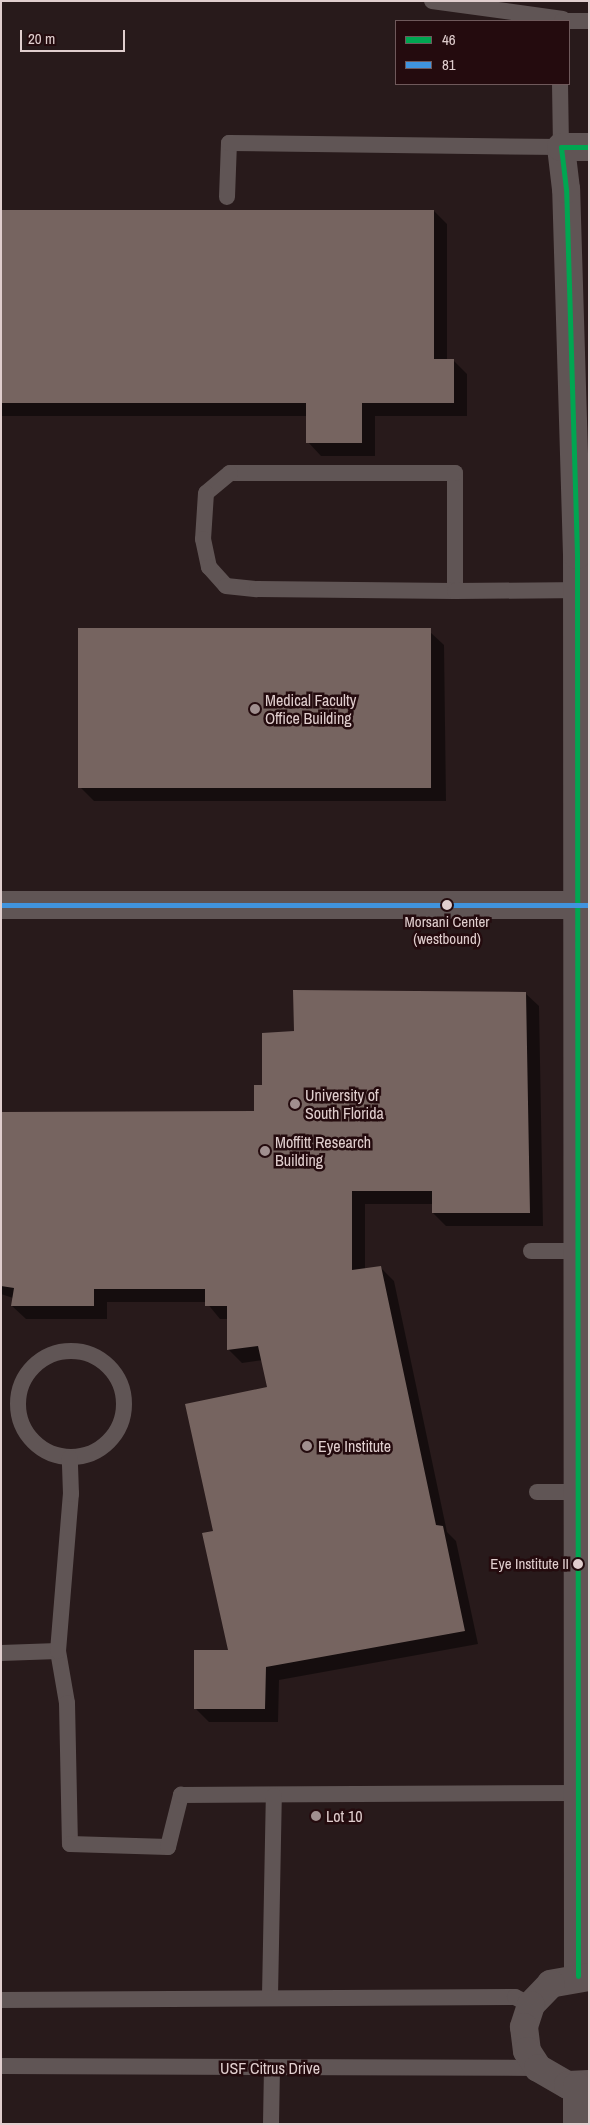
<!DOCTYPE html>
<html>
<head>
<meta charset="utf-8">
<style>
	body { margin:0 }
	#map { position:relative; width:590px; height:2125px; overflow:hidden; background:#281a1b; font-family:"Archivo Narrow",sans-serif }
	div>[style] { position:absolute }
	.shadow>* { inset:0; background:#0007 }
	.building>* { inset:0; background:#766460; transform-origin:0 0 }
	.service>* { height:16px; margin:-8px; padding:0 8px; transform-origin:8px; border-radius:8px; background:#605555 }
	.service>.ring { margin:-8px; padding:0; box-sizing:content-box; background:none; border:16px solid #605555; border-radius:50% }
	.minor>* { height:28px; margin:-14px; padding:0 14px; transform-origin:14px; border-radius:14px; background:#605555 }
	.tertiary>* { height:28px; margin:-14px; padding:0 14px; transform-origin:14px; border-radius:14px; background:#605555 }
	.bus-1>* { height:5px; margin:-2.5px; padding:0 2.5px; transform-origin:2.5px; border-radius:2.5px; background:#00a651 }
	.bus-2>* { height:5px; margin:-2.5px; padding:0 2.5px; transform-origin:2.5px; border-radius:2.5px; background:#4094de }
	.dots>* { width:14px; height:14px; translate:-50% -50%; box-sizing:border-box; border:2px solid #240b0e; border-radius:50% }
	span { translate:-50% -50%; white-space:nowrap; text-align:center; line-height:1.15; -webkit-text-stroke:5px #240b0e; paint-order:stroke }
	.bus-label { font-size:15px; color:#e0cece }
	.right { translate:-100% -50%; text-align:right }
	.poi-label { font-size:16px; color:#e0cece }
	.left { translate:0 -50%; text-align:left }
	.street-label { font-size:16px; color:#e0cece }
	.frame { position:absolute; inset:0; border:2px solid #e0cece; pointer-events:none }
	.legend { position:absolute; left:395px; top:20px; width:175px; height:65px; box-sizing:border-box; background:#240b0e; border:1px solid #6f595b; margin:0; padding:6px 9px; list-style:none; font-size:15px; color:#e0cece }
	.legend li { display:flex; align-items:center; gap:10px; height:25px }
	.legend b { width:25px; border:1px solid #6f595b }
	.scale { position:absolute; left:20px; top:30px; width:105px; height:22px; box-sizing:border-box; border:2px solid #e0cece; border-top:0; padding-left:6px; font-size:15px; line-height:18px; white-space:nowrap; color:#e0cece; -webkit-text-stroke:4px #240b0e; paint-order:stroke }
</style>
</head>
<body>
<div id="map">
	<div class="shadow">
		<div style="clip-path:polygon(1px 211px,434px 211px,447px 224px,447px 360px,453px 360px,467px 374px,467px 416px,375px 416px,375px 456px,321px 456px,308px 442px,308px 416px,1px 416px)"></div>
		<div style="clip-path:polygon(430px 632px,444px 645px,446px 801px,94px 801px,80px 787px)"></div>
		<div style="clip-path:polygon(525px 993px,539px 1006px,543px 1226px,446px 1226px,433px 1213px,433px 1204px,365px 1204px,365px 1270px,381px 1268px,394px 1281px,447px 1532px,456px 1541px,478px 1644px,279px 1680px,278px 1722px,209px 1722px,196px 1709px,230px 1651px,214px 1532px,269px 1388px,263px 1360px,242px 1363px,229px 1350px,229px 1319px,220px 1319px,206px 1302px,107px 1302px,107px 1319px,26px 1319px,12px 1306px,13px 1298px,1px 1294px,1px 1113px,255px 1113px,263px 1086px,295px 1033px)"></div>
	</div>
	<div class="building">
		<div style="clip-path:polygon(1px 210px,434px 210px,434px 359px,454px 359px,454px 403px,362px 403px,362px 443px,306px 443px,306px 403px,1px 403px)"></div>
		<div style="left:78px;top:628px;width:353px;height:160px"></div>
		<div style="clip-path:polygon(293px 990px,526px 992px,530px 1213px,432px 1213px,432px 1191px,352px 1191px,352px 1270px,381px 1266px,436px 1525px,443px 1526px,465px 1631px,266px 1667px,265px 1709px,194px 1709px,194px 1650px,228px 1650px,202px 1533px,213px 1531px,185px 1404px,267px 1387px,258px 1346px,227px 1350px,227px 1306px,205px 1306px,205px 1289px,94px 1289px,94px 1306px,11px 1306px,14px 1288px,1px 1286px,1px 1112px,254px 1111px,254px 1085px,262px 1085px,262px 1033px,294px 1031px)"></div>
	</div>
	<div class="service">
		<div style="left:432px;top:1px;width:132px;rotate:7.8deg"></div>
		<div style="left:562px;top:21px;width:27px"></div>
		<div style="left:227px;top:197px;width:54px;rotate:-87.9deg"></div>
		<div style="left:229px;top:143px;width:332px;rotate:0.7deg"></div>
		<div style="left:561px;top:147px;width:63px;rotate:-90.9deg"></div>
		<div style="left:455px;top:591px;width:118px;rotate:-90deg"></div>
		<div style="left:455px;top:473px;width:225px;rotate:180deg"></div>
		<div style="left:230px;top:473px;width:31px;rotate:140deg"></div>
		<div style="left:206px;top:493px;width:46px;rotate:93.7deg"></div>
		<div style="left:203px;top:539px;width:29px;rotate:78deg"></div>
		<div style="left:209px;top:567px;width:25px;rotate:48deg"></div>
		<div style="left:226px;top:586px;width:31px;rotate:6deg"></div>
		<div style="left:257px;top:589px;width:198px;rotate:0.6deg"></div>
		<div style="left:455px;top:591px;width:130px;rotate:-0.4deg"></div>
		<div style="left:531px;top:1251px;width:48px"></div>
		<div class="ring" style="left:18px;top:1351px;width:90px;height:90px"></div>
		<div style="left:537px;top:1492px;width:42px"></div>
		<div style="left:58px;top:1651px;width:53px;rotate:80.2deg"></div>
		<div style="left:67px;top:1703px;width:141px;rotate:88.8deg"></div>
		<div style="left:70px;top:1844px;width:98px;rotate:1.8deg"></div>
		<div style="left:168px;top:1847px;width:54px;rotate:-76deg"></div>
		<div style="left:181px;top:1795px;width:397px;rotate:-0.3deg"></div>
		<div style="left:1px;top:1653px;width:57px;rotate:-2deg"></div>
		<div style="left:58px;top:1651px;width:158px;rotate:-85.3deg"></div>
		<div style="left:71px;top:1494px;width:36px;rotate:-92deg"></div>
		<div style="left:270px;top:1996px;width:200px;rotate:-88.9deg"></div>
		<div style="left:1px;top:2000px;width:514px;rotate:-0.33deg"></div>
		<div style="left:515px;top:1997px;width:18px;rotate:27deg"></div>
		<div style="left:1px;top:2066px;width:537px;rotate:0.21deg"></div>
		<div style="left:271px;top:2124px;width:56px;rotate:-89deg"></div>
	</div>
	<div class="minor">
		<div style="left:578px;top:1976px;width:1421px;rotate:-90.04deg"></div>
		<div style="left:577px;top:555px;width:366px;rotate:-91.7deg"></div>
		<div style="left:566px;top:189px;width:42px;rotate:-96.8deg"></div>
		<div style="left:561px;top:147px;width:28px"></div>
		<div style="left:589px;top:1977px;width:39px;rotate:170deg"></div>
		<div style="left:551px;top:1984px;width:29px;rotate:134deg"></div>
		<div style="left:531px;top:2005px;width:23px;rotate:108deg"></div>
		<div style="left:524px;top:2027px;width:24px;rotate:83deg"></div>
		<div style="left:527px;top:2051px;width:20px;rotate:57deg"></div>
		<div style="left:538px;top:2068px;width:34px;rotate:30deg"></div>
		<div style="left:568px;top:2085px;width:21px;rotate:-3deg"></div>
		<div style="left:577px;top:2086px;width:38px;rotate:90deg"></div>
	</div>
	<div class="tertiary">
		<div style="left:1px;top:905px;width:588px"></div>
	</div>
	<div class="bus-1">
		<div style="left:578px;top:1976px;width:1421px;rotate:-90.04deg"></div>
		<div style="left:577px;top:555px;width:366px;rotate:-91.7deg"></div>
		<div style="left:566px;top:189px;width:42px;rotate:-96.8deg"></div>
		<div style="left:561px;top:147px;width:28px"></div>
	</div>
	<div class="bus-2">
		<div style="left:1px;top:905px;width:588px"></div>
	</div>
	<div class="dots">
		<div style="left:255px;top:709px;background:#a08f8f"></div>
		<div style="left:447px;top:905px;background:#e0cece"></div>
		<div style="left:295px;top:1104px;background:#a08f8f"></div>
		<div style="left:265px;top:1151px;background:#a08f8f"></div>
		<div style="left:307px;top:1446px;background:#a08f8f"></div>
		<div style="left:578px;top:1564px;background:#e0cece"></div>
		<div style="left:316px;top:1816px;background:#a08f8f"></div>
	</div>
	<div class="bus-label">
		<span style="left:447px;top:930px">Morsani Center<br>(westbound)</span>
		<span class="right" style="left:569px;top:1564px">Eye Institute II</span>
	</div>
	<div class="poi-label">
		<span class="left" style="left:265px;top:709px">Medical Faculty<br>Office Building</span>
		<span class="left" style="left:305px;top:1104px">University of<br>South Florida</span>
		<span class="left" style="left:275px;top:1151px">Moffitt Research<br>Building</span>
		<span class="left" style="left:318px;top:1446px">Eye Institute</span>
		<span class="left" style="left:326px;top:1816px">Lot 10</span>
	</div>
	<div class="street-label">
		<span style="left:270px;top:2068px">USF Citrus Drive</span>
	</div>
	<div class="frame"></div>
	<ul class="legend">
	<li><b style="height:6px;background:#00a651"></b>46</li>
	<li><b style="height:6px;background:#4094de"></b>81</li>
	</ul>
	<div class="scale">20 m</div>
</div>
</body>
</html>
